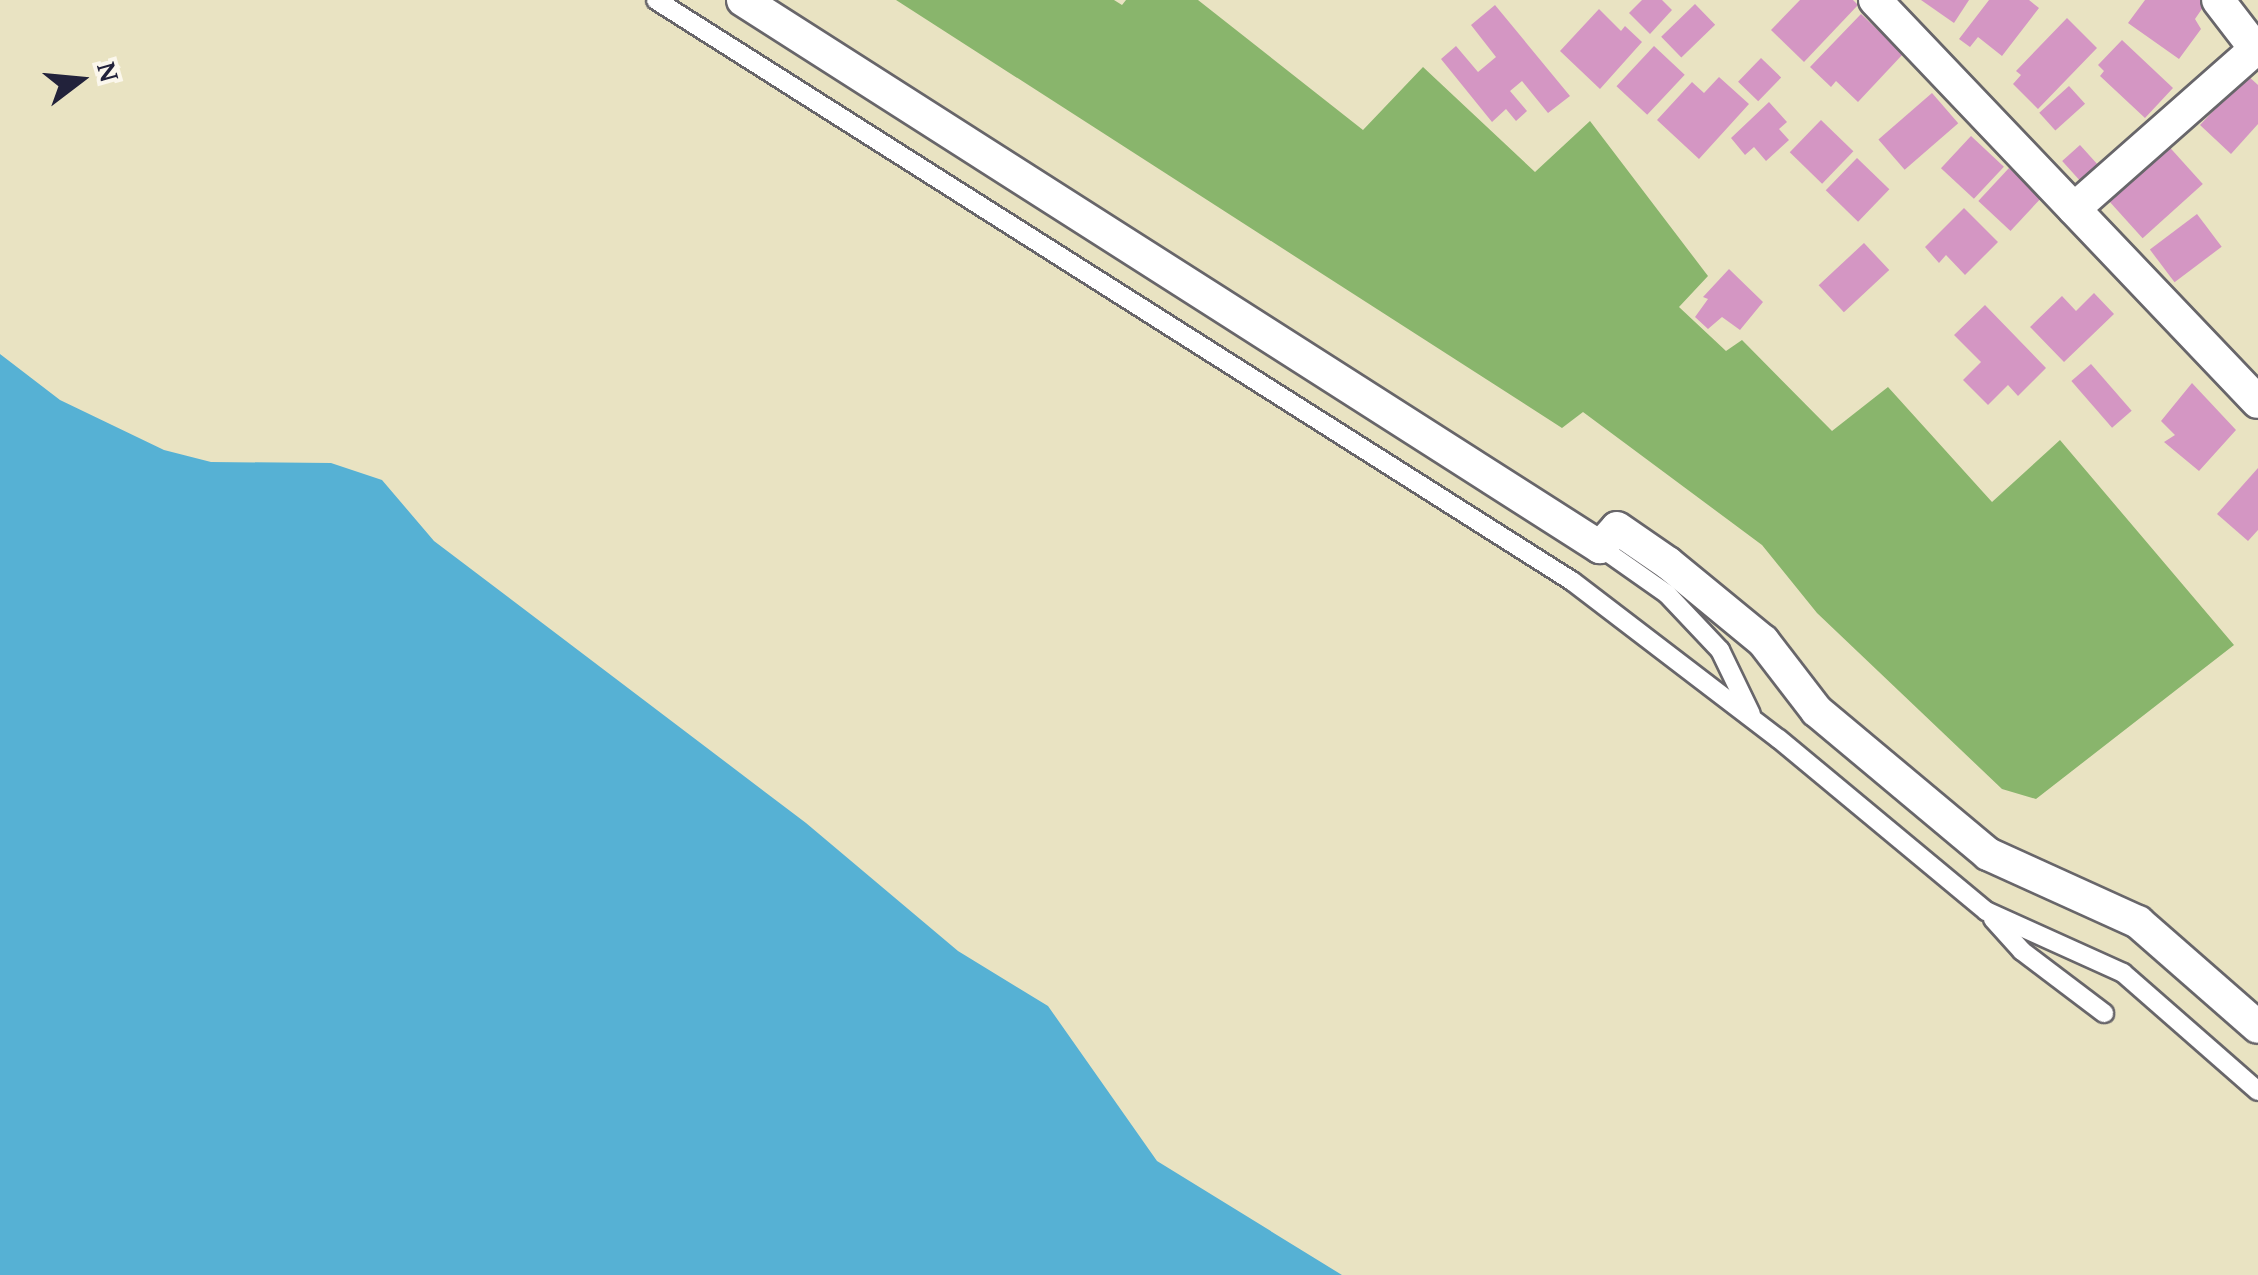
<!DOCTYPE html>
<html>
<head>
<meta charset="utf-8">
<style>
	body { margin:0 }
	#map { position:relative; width:2258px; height:1275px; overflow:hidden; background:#e9e3c2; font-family:"Gentium Book Plus",serif }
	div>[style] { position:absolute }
	.forest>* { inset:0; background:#89b56c }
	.water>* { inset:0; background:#56b1d4 }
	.building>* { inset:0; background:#d496c3; transform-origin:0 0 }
	.roads { filter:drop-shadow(2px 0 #68666a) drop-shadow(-2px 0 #68666a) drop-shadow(0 2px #68666a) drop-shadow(0 -2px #68666a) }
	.lane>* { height:18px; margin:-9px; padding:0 9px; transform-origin:9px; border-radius:9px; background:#fff }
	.street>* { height:32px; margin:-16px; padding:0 16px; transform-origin:16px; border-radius:16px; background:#fff }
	span { translate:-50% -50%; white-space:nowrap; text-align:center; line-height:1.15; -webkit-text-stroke:10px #fbf7ec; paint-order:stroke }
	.north { position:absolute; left:30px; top:30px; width:100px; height:100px; -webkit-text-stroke:8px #fbf7ec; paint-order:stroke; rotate:74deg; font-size:28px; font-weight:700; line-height:40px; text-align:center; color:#22223b }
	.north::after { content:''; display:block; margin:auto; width:35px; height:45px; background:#22223b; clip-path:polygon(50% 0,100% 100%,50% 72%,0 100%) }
</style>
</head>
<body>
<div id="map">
	<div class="forest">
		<div style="clip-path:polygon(896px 0,1114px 0,1122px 5px,1126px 0,1198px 0,1363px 130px,1423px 67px,1535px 172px,1590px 121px,1708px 276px,1679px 307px,1726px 351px,1742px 340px,1832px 431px,1888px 387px,1992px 502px,2060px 440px,2234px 645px,2036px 799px,2002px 789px,1817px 613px,1762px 545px,1583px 412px,1562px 428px)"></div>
	</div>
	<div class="water">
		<div style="clip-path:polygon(0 354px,60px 400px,164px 450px,211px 462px,331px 463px,382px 480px,434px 541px,806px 823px,958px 951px,1048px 1006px,1157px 1161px,1342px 1275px,0 1275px)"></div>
	</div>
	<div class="building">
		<div style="clip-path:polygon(1642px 0,1662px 0,1672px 10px,1650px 34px,1629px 13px)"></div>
		<div style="clip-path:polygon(1800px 0,1853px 0,1858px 5px,1804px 62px,1771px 30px)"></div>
		<div style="clip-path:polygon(1921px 0,1969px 0,1954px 23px)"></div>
		<div style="clip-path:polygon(1989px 0,2029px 0,2039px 8px,2002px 56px,1978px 37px,1970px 47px,1959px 39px)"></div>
		<div style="clip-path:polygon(2145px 0,2208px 0,2195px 19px,2201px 29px,2179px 59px,2128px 23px)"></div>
		<div style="left:1695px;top:4px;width:29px;height:47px;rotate:46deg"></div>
		<div style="clip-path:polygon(1495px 5px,1570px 96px,1548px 113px,1522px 81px,1510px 91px,1527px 111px,1516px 121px,1506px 109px,1492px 122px,1441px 59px,1456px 46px,1478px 72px,1496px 57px,1471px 25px)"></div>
		<div style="clip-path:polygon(1599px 9px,1621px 31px,1625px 26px,1642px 42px,1600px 89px,1560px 51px)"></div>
		<div style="clip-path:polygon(1861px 14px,1903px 54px,1858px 102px,1836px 81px,1831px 87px,1810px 67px)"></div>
		<div style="clip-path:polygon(2067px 18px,2097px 48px,2038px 109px,2013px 84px,2021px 75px,2016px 71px)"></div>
		<div style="clip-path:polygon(2122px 40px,2173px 88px,2145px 118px,2100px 76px,2104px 71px,2098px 65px)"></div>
		<div style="left:1654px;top:46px;width:42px;height:55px;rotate:43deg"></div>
		<div style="left:1761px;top:58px;width:28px;height:33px;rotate:44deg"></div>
		<div style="clip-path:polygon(2247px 75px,2258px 85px,2258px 124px,2231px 154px,2200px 125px)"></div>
		<div style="clip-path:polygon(1719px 77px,1749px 104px,1699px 159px,1657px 120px,1692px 82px,1704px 93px)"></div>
		<div style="left:2069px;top:86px;width:24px;height:40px;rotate:48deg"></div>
		<div style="left:1932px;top:93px;width:40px;height:71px;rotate:49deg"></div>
		<div style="clip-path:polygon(1769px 102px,1787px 122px,1779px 129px,1789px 140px,1766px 161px,1754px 147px,1745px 155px,1731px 138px)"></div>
		<div style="left:1821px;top:120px;width:45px;height:45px;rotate:44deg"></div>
		<div style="left:1971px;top:136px;width:45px;height:44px;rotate:43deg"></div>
		<div style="left:2164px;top:141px;width:58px;height:81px;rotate:48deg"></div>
		<div style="left:2080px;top:145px;width:28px;height:24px;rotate:48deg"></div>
		<div style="left:1857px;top:158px;width:45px;height:45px;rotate:44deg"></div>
		<div style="left:2009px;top:168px;width:44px;height:45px;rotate:43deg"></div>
		<div style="clip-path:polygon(1964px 208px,1998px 242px,1965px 275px,1946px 255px,1939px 263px,1925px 247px)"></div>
		<div style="left:2197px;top:214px;width:41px;height:59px;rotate:53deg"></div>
		<div style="left:1864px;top:243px;width:37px;height:62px;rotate:47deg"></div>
		<div style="clip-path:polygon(1729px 269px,1763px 302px,1740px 330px,1722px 317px,1708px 329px,1695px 317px,1708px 299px,1703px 297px)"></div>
		<div style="clip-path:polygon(2094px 293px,2114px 314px,2064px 362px,2030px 327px,2062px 296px,2076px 311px)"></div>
		<div style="clip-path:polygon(1985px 305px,2046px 368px,2018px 396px,2008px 385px,1988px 405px,1963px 380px,1981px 362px,1954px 335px)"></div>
		<div style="left:2091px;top:364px;width:62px;height:26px;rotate:49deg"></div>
		<div style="clip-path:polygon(2192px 383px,2236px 430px,2199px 471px,2164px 442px,2175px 435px,2161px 421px)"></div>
		<div style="clip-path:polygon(2258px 468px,2258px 530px,2248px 541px,2217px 514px)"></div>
	</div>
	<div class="roads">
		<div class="lane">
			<div style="left:656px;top:0;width:1085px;rotate:32.39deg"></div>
			<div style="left:1572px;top:581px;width:260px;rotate:37.4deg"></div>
			<div style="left:1779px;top:739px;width:269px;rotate:39.7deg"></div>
			<div style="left:1986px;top:911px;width:150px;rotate:24.3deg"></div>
			<div style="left:2123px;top:973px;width:179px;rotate:41.2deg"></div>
			<div style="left:1600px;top:547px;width:82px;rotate:35deg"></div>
			<div style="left:1667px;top:594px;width:77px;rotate:46.6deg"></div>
			<div style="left:1720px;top:650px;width:71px;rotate:64.2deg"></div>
			<div style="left:1993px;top:919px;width:43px;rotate:47.8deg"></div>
			<div style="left:2022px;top:951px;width:103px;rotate:37.1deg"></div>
		</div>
		<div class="street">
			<div style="left:743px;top:0;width:1017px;rotate:32.55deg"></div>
			<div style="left:1600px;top:547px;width:25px;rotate:-48deg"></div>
			<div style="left:1617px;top:528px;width:62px;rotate:34.5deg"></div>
			<div style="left:1668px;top:563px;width:123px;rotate:39.4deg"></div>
			<div style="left:1763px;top:641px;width:88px;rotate:52.4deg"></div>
			<div style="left:1817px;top:711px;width:223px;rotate:39.9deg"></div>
			<div style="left:1988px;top:854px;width:165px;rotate:24.4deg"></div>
			<div style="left:2138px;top:922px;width:159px;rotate:41.2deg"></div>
			<div style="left:1875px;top:0;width:555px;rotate:46.39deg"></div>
			<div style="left:2074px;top:209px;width:237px;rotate:-41.4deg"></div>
			<div style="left:2252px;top:52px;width:9px;rotate:-96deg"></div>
			<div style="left:2251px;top:43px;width:54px;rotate:-127.5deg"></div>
		</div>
	</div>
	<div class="north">N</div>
</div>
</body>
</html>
